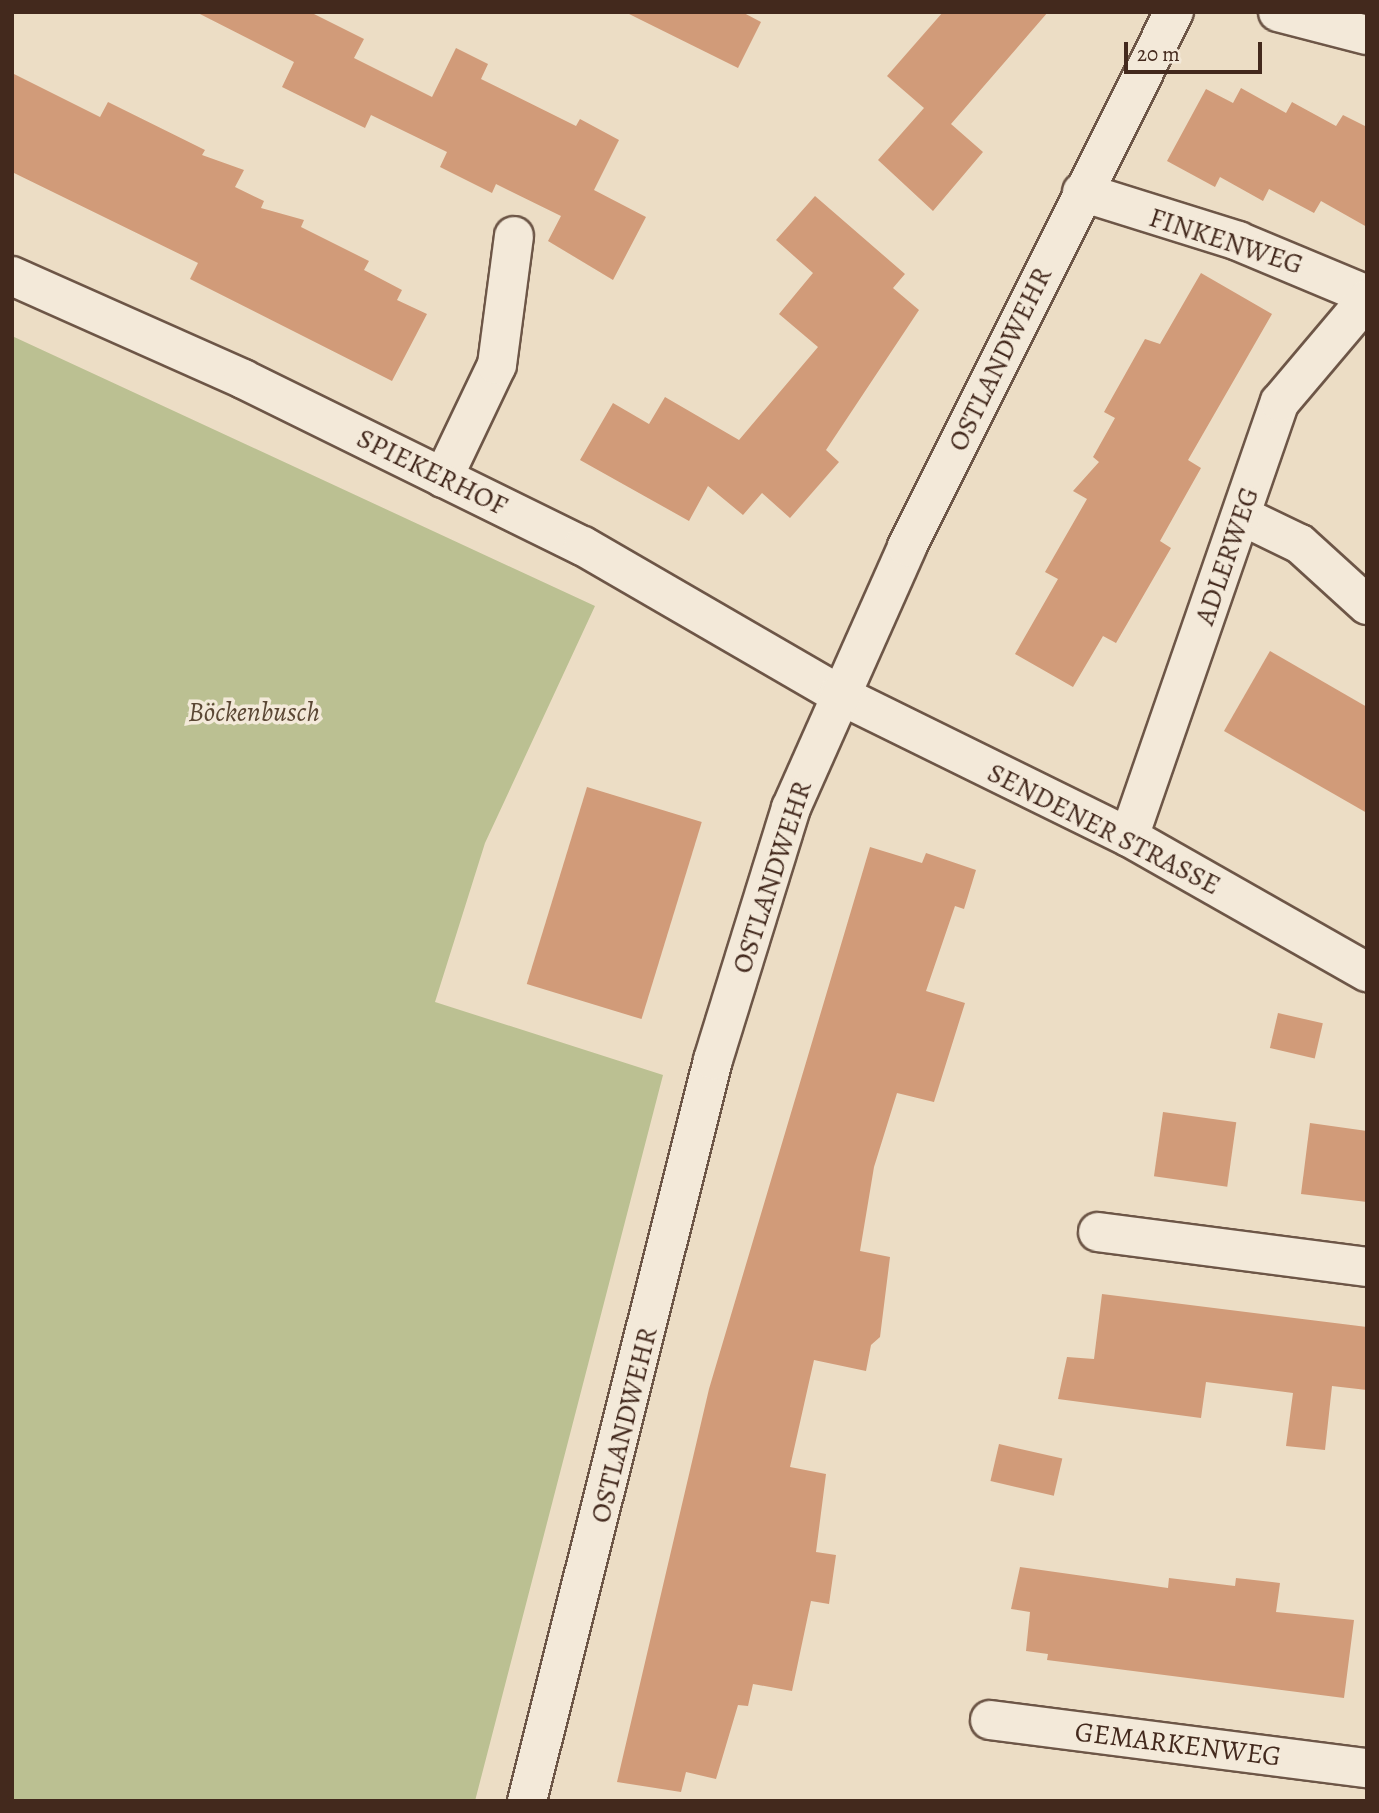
<!DOCTYPE html>
<html>
<head>
<meta charset="utf-8">
<style>
	body { margin:0 }
	#map { position:relative; width:1379px; height:1813px; overflow:hidden; background:#ecddc5; font-family:Alegreya,serif }
	div>[style] { position:absolute }
	.green>* { inset:0; background:#bbc092 }
	.building>* { inset:0; background:#d19b79; transform-origin:0 0 }
	.roads { filter:drop-shadow(2px 0 #6d5647) drop-shadow(-2px 0 #6d5647) drop-shadow(0 2px #6d5647) drop-shadow(0 -2px #6d5647) }
	.minor>* { height:38px; margin:-19px; padding:0 19px; transform-origin:19px; border-radius:19px; background:#f3e9d9 }
	.tertiary>* { height:38px; margin:-19px; padding:0 19px; transform-origin:19px; border-radius:19px; background:#f3e9d9 }
	span { translate:-50% -50%; white-space:nowrap; text-align:center; line-height:1.15; -webkit-text-stroke:7px #f3e9d9; paint-order:stroke }
	.street-label { font-size:28px; color:#43291d }
	.park-label { font-size:28px; color:#5b4734; font-style:italic }
	.frame { position:absolute; inset:0; border:14px solid #43291d; pointer-events:none }
	.scale { position:absolute; left:1124px; top:42px; width:138px; height:32px; box-sizing:border-box; border:4px solid #43291d; border-top:0; padding-left:9px; font-size:21px; line-height:24px; white-space:nowrap; color:#43291d; -webkit-text-stroke:5px #f3e9d9; paint-order:stroke }
</style>
</head>
<body>
<div id="map">
	<div class="green">
		<div style="clip-path:polygon(12px 336px,595px 606px,485px 843px,435px 1002px,663px 1075px,475px 1801px,12px 1801px)"></div>
	</div>
	<div class="building">
		<div style="clip-path:polygon(196px 12px,310px 12px,364px 39px,354px 58px,432px 97px,456px 48px,488px 64px,481px 79px,576px 126px,580px 119px,619px 140px,594px 190px,646px 217px,613px 280px,548px 241px,561px 216px,496px 184px,492px 193px,440px 167px,447px 152px,371px 115px,365px 128px,282px 87px,294px 62px)"></div>
		<div style="clip-path:polygon(625px 12px,742px 12px,761px 22px,738px 68px)"></div>
		<div style="clip-path:polygon(943px 12px,1048px 12px,951px 124px,983px 152px,933px 211px,878px 160px,924px 108px,887px 76px)"></div>
		<div style="clip-path:polygon(12px 73px,100px 117px,108px 102px,205px 150px,202px 155px,244px 170px,235px 187px,264px 201px,261px 208px,304px 220px,301px 227px,369px 261px,364px 270px,402px 290px,397px 300px,427px 314px,392px 381px,190px 279px,198px 263px,12px 172px)"></div>
		<div style="clip-path:polygon(1241px 88px,1286px 113px,1292px 102px,1336px 126px,1343px 115px,1367px 127px,1367px 227px,1321px 201px,1314px 213px,1269px 189px,1263px 201px,1220px 177px,1215px 187px,1167px 161px,1206px 89px,1233px 103px)"></div>
		<div style="clip-path:polygon(815px 196px,905px 274px,893px 288px,919px 310px,826px 450px,839px 462px,790px 518px,762px 493px,743px 515px,708px 486px,689px 521px,580px 460px,613px 403px,649px 424px,665px 397px,739px 440px,818px 347px,779px 314px,813px 273px,776px 240px)"></div>
		<div style="clip-path:polygon(1201px 273px,1272px 314px,1188px 460px,1201px 468px,1160px 541px,1171px 548px,1116px 643px,1103px 636px,1073px 687px,1015px 654px,1058px 579px,1045px 572px,1087px 499px,1073px 491px,1099px 462px,1093px 457px,1115px 418px,1104px 412px,1145px 339px,1160px 344px)"></div>
		<div style="clip-path:polygon(1270px 651px,1367px 707px,1367px 813px,1224px 731px)"></div>
		<div style="left:587px;top:787px;width:120px;height:206px;rotate:17deg"></div>
		<div style="clip-path:polygon(870px 847px,922px 863px,926px 853px,976px 870px,964px 909px,955px 906px,926px 991px,965px 1003px,934px 1102px,897px 1093px,874px 1167px,860px 1251px,890px 1257px,880px 1337px,871px 1345px,866px 1371px,814px 1360px,790px 1467px,826px 1474px,816px 1552px,836px 1555px,829px 1604px,811px 1601px,792px 1691px,753px 1684px,748px 1706px,738px 1705px,716px 1779px,686px 1772px,681px 1792px,617px 1782px,709px 1389px)"></div>
		<div style="left:1278px;top:1013px;width:46px;height:36px;rotate:13deg"></div>
		<div style="left:1163px;top:1112px;width:74px;height:65px;rotate:8deg"></div>
		<div style="clip-path:polygon(1310px 1123px,1367px 1131px,1367px 1202px,1301px 1194px)"></div>
		<div style="clip-path:polygon(1102px 1294px,1367px 1327px,1367px 1390px,1332px 1386px,1325px 1450px,1286px 1446px,1293px 1393px,1206px 1382px,1201px 1418px,1058px 1399px,1067px 1357px,1094px 1359px)"></div>
		<div style="left:999px;top:1444px;width:65px;height:38px;rotate:13deg"></div>
		<div style="clip-path:polygon(1020px 1567px,1168px 1588px,1169px 1578px,1235px 1586px,1236px 1578px,1280px 1583px,1276px 1612px,1354px 1620px,1344px 1698px,1047px 1660px,1048px 1654px,1026px 1651px,1030px 1612px,1011px 1609px)"></div>
	</div>
	<div class="roads">
		<div class="minor">
			<div style="left:1278px;top:12px;width:92px;rotate:14.5deg"></div>
			<div style="left:1082px;top:192px;width:164px;rotate:17.4deg"></div>
			<div style="left:1238px;top:241px;width:140px;rotate:22.7deg"></div>
			<div style="left:12px;top:276px;width:253px;rotate:24deg"></div>
			<div style="left:243px;top:379px;width:379px;rotate:26.2deg"></div>
			<div style="left:583px;top:546px;width:295px;rotate:30.1deg"></div>
			<div style="left:838px;top:694px;width:324px;rotate:26.2deg"></div>
			<div style="left:1129px;top:837px;width:274px;rotate:29.6deg"></div>
			<div style="left:443px;top:478px;width:125px;rotate:-64.5deg"></div>
			<div style="left:497px;top:365px;width:130px;rotate:-82.5deg"></div>
			<div style="left:1242px;top:516px;width:64px;rotate:25.8deg"></div>
			<div style="left:1300px;top:544px;width:91px;rotate:42.3deg"></div>
			<div style="left:1129px;top:837px;width:460px;rotate:-70.9deg"></div>
			<div style="left:1280px;top:402px;width:135px;rotate:-49.8deg"></div>
			<div style="left:1098px;top:1232px;width:271px;rotate:7.4deg"></div>
			<div style="left:990px;top:1720px;width:380px;rotate:7.3deg"></div>
		</div>
		<div class="tertiary">
			<div style="left:527px;top:1801px;width:764px;rotate:-75.91deg"></div>
			<div style="left:713px;top:1060px;width:264px;rotate:-72.8deg"></div>
			<div style="left:791px;top:808px;width:286px;rotate:-66deg"></div>
			<div style="left:907px;top:547px;width:598px;rotate:-63.48deg"></div>
		</div>
	</div>
	<div class="street-label">
		<span style="left:1226px;top:241px;rotate:18deg">FINKENWEG</span>
		<span style="left:1000px;top:359px;rotate:-64deg">OSTLANDWEHR</span>
		<span style="left:432px;top:472px;rotate:26deg">SPIEKERHOF</span>
		<span style="left:1227px;top:556px;rotate:-71deg">ADLERWEG</span>
		<span style="left:1104px;top:829px;rotate:27deg">SENDENER STRASSE</span>
		<span style="left:772px;top:877px;rotate:-72deg">OSTLANDWEHR</span>
		<span style="left:624px;top:1425px;rotate:-76deg">OSTLANDWEHR</span>
		<span style="left:1178px;top:1744px;rotate:7deg">GEMARKENWEG</span>
	</div>
	<div class="park-label">
		<span style="left:254px;top:712px">Böckenbusch</span>
	</div>
	<div class="frame"></div>
	<div class="scale">20 m</div>
</div>
</body>
</html>
